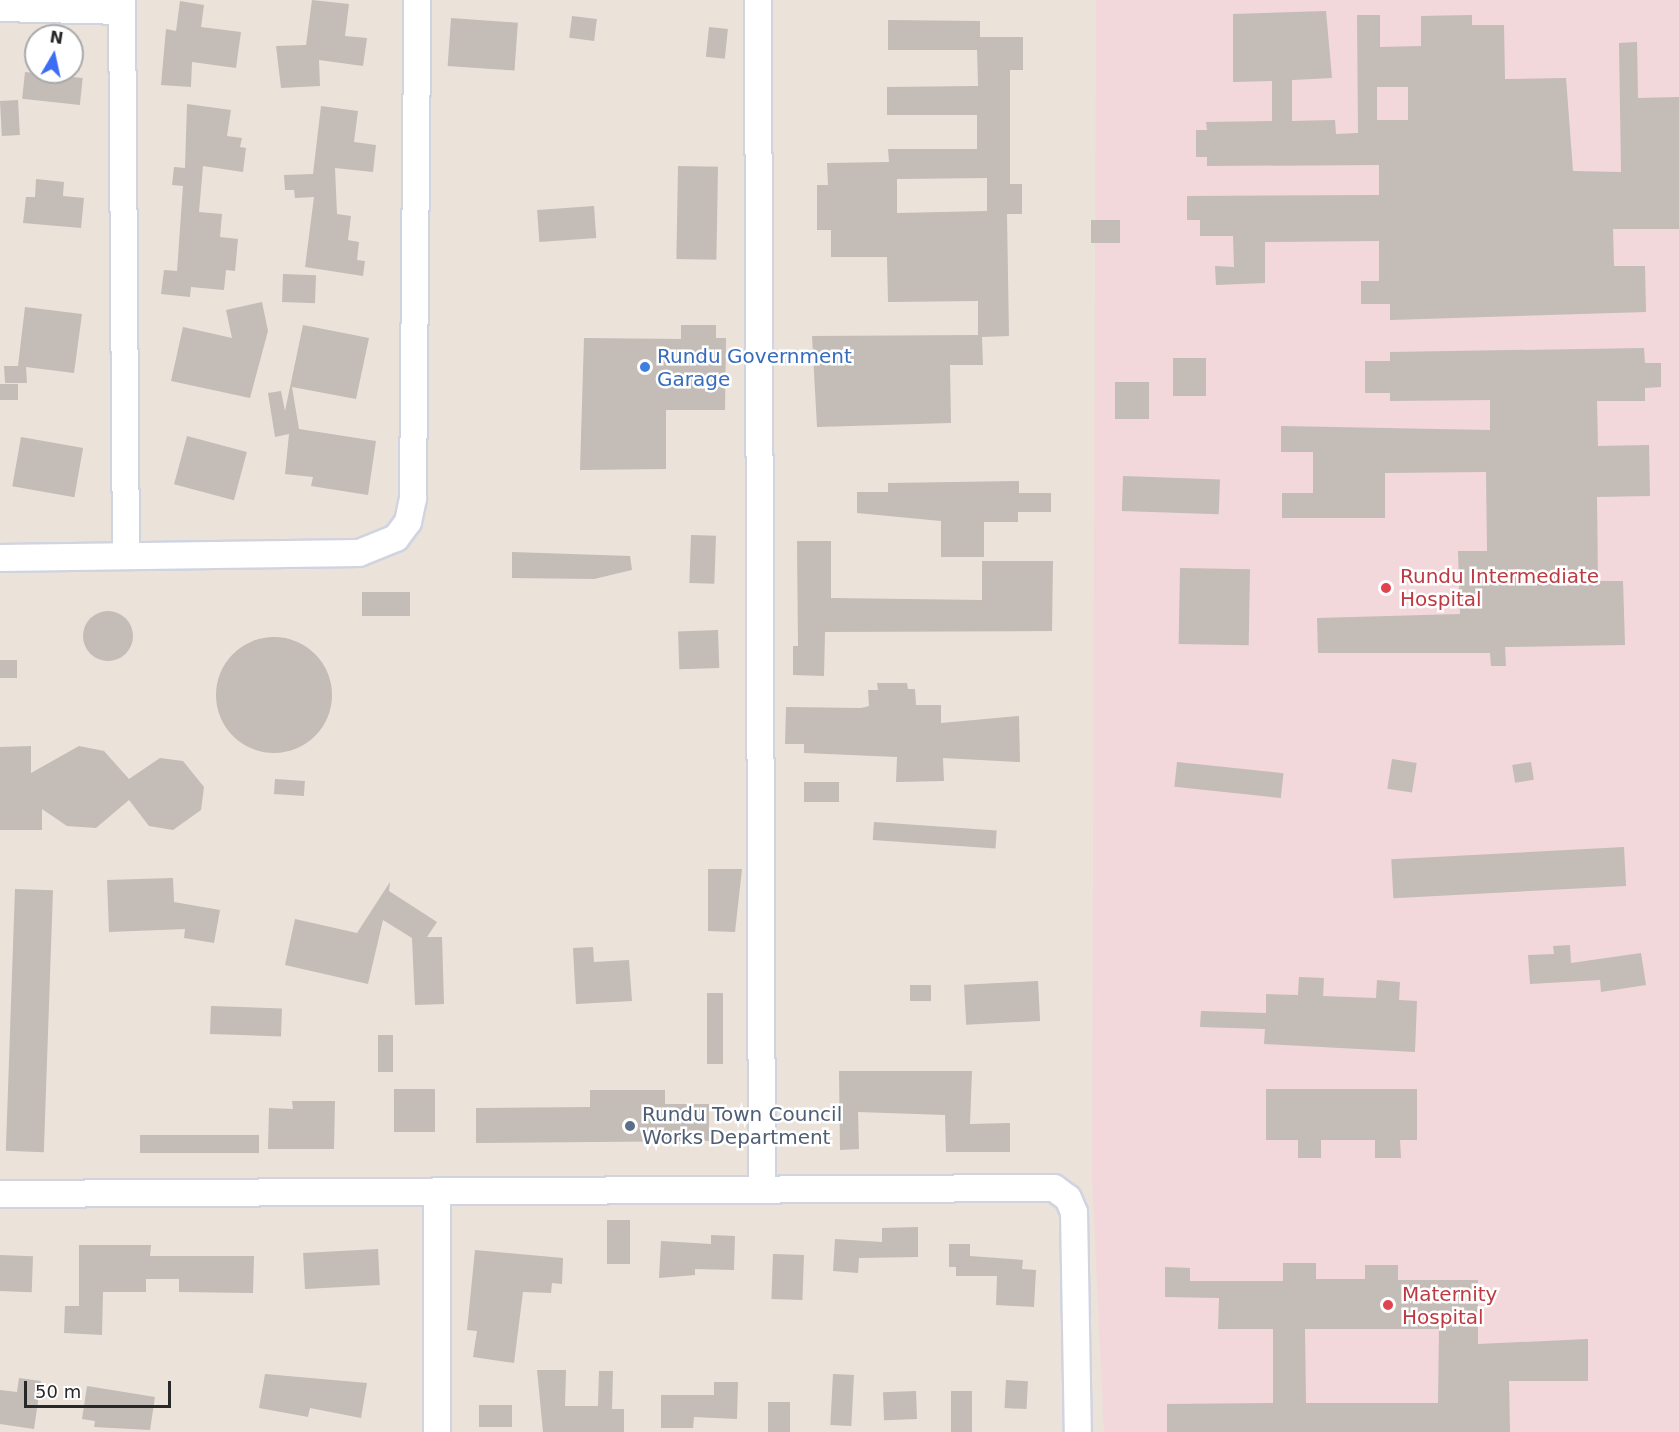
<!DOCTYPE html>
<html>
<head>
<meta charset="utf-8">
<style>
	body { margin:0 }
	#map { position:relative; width:1679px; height:1432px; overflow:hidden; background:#ebe2da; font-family:"DejaVu Sans",sans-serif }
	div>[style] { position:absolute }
	.medical>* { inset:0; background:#f2d7db }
	.building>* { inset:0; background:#c3bcb7; transform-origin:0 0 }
	.round { border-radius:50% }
	.roads { filter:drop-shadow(2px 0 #d0d4e1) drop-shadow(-2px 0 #d0d4e1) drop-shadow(0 2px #d0d4e1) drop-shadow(0 -2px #d0d4e1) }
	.minor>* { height:26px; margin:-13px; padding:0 13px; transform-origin:13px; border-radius:13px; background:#fff }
	.dots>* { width:16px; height:16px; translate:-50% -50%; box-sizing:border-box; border:3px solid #fff; border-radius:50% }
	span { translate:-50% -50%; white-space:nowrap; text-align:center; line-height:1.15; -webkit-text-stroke:5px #fff; paint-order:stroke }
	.shop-label { font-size:20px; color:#366cbe }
	.left { translate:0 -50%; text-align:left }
	.health-label { font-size:20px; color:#be3a42 }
	.service-label { font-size:20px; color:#4e5e75 }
	.north { position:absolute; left:24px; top:24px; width:60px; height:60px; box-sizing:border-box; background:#fff; border:2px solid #a9a9a9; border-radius:50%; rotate:9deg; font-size:16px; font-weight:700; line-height:24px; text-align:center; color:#282828 }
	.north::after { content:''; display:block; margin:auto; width:21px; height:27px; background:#3c6df6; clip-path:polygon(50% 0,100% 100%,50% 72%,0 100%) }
	.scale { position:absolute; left:24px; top:1381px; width:147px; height:27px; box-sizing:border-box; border:3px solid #282828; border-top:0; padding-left:8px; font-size:18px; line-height:21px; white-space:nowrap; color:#282828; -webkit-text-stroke:4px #fff; paint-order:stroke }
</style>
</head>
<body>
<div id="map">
	<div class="medical">
		<div style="clip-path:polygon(1096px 0,1679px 0,1679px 1432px,1104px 1432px,1092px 1177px)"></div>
	</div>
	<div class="building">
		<div style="clip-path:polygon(312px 0,349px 4px,345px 36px,367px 38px,363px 66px,319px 60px,320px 86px,281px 88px,276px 46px,306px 45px)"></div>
		<div style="clip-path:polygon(180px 1px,204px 5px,201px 27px,241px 32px,236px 68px,192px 62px,191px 87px,161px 85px,166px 29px,176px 31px)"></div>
		<div style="clip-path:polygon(evenodd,1326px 11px,1332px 78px,1292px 80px,1292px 121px,1335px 120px,1336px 134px,1358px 133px,1357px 15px,1380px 15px,1380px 47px,1421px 46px,1421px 16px,1472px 15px,1472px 25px,1504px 25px,1505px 79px,1566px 78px,1573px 171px,1621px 172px,1619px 43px,1637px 42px,1638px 98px,1679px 97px,1679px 229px,1613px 229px,1614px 266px,1645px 266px,1646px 312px,1390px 320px,1390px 304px,1361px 304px,1361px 281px,1379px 281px,1379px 241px,1265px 242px,1265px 283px,1216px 285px,1215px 266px,1234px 267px,1233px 236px,1200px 236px,1200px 220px,1187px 220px,1187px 196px,1379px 195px,1379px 165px,1207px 166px,1207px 157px,1196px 157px,1196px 130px,1207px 130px,1206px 122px,1272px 121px,1272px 81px,1233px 82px,1233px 14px,1326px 11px,1377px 87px,1408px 87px,1408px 120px,1377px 120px,1377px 87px)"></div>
		<div style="left:572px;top:16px;width:25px;height:22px;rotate:7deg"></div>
		<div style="left:451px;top:18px;width:67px;height:48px;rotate:4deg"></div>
		<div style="clip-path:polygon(evenodd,888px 20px,980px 21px,980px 37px,1023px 37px,1023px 70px,1010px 70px,1010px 184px,1022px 184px,1022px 214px,1007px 214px,1009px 336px,982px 337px,983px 365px,950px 365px,951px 423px,817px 427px,812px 336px,978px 335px,978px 301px,888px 302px,887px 257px,831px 257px,831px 230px,817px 230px,817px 185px,828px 185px,827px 163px,889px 162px,888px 149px,977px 149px,977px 115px,887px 115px,887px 87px,978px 86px,977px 50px,888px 50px,888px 20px,987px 178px,987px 211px,897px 213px,897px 179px,987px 178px)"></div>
		<div style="left:709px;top:27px;width:19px;height:30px;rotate:6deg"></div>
		<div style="left:25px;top:72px;width:58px;height:27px;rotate:6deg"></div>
		<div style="left:18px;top:100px;width:35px;height:18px;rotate:87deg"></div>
		<div style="clip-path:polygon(187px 104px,231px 110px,227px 136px,242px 138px,240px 147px,246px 148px,243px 172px,203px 166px,199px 212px,222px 214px,220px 237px,238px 239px,235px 271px,226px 270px,224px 290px,191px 287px,190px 297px,161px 294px,164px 270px,177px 271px,183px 186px,172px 185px,174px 167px,185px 168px)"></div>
		<div style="clip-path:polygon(321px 106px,358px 111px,354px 142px,376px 145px,373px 172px,335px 168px,337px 214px,351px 216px,348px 240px,359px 242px,357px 260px,365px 261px,363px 276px,305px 267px,314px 197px,295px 198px,294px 190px,285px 190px,284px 175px,313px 174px)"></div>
		<div style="left:678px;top:166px;width:40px;height:93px;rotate:1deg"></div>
		<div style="clip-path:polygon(36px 179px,64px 182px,63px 196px,84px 198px,81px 228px,23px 223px,26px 197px,35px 197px)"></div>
		<div style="left:594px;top:206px;width:32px;height:57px;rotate:86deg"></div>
		<div style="left:1091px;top:220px;width:29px;height:23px"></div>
		<div style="left:283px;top:274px;width:33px;height:28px;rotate:2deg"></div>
		<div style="clip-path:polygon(262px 302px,268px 331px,250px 398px,171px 381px,183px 327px,232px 338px,226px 310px)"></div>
		<div style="clip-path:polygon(25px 307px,82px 314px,74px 373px,26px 367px,27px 383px,5px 383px,4px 366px,18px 366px)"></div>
		<div style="clip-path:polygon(303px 325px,369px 338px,356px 399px,292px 387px,299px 429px,376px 441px,368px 495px,311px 486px,313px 477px,285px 474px,289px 434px,275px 437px,268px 393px,281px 391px,285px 411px)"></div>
		<div style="clip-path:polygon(681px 325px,716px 325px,716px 338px,726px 338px,725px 410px,666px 410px,666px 469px,580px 470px,584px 338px,681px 339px)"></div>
		<div style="clip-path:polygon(1644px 348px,1645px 363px,1661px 363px,1661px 387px,1645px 388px,1645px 401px,1597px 401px,1598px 446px,1649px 445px,1650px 496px,1597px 497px,1598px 581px,1623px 581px,1625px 645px,1505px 647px,1506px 666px,1491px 666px,1490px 653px,1318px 653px,1317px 618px,1460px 614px,1458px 551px,1487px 551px,1486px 472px,1385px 473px,1385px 518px,1282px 518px,1282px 493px,1313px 493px,1313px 452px,1281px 452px,1281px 426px,1490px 430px,1490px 400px,1390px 401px,1390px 393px,1365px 393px,1365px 361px,1390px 361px,1390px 352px)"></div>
		<div style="left:1173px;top:358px;width:33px;height:38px"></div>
		<div style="left:1115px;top:382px;width:34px;height:37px"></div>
		<div style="left:0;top:384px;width:18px;height:16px"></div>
		<div style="left:187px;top:436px;width:62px;height:50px;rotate:15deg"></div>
		<div style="left:21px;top:437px;width:63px;height:50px;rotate:10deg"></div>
		<div style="left:1123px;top:476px;width:97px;height:35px;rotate:2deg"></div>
		<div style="clip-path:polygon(1019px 481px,1019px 493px,1051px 493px,1051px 512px,1018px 512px,1018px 522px,984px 522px,984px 557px,941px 557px,941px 521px,857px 513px,857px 492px,888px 492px,888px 483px)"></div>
		<div style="left:691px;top:535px;width:25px;height:48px;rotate:2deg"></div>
		<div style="clip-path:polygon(797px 541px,831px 541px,831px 598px,982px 600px,982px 561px,1053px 561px,1052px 631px,825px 632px,824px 676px,793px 675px,793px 646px,798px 646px)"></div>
		<div style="clip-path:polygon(512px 552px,630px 556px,632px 570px,594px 579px,512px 578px)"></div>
		<div style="left:1180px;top:568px;width:70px;height:76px;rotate:1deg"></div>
		<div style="left:362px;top:592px;width:48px;height:24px"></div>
		<div class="round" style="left:83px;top:611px;width:50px;height:50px"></div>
		<div style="left:718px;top:630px;width:38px;height:40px;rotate:88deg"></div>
		<div class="round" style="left:216px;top:637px;width:116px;height:116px"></div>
		<div style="left:0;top:660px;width:17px;height:18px"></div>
		<div style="clip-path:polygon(877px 683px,907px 683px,908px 689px,915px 689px,916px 705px,941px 705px,941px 723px,1019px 716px,1020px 762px,943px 758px,944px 781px,896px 782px,897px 757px,804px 753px,804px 744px,785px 744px,786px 707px,861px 708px,869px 706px,868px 690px,878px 690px)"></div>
		<div style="clip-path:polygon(31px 746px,31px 773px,79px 746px,104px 751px,129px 779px,160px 758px,183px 761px,204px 787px,201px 810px,173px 830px,149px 826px,129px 800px,96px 828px,67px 826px,42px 809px,42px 830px,0 830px,0 747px)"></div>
		<div style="left:1392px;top:759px;width:25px;height:30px;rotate:9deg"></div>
		<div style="left:1177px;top:762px;width:107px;height:25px;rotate:6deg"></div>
		<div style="left:1531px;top:762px;width:18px;height:19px;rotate:81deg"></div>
		<div style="left:275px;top:779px;width:30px;height:15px;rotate:4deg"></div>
		<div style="left:804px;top:782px;width:35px;height:20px"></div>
		<div style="left:874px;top:822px;width:123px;height:18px;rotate:4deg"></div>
		<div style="left:1624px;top:847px;width:39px;height:233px;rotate:87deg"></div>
		<div style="clip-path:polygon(708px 869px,742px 869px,735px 932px,708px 931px)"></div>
		<div style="clip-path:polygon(173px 878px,174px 902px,220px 910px,214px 943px,184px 938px,185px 929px,109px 932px,107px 880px)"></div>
		<div style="clip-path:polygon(390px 882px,389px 891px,437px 922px,427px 937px,442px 937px,444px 1004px,415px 1005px,412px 938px,383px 920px,368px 984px,285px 965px,295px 919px,357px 933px)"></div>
		<div style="left:15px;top:889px;width:38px;height:262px;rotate:2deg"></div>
		<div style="clip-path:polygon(1570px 945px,1571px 963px,1641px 953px,1646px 985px,1601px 992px,1600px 980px,1530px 984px,1528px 955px,1554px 954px,1553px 946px)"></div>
		<div style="clip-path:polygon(593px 947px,594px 962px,629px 960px,632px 1001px,576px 1004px,573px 948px)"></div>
		<div style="clip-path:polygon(1299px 977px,1324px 978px,1323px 996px,1376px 998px,1377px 980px,1400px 982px,1399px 1000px,1417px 1001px,1415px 1052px,1264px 1044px,1265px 1029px,1200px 1027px,1201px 1011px,1266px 1013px,1266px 994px,1298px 995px)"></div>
		<div style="left:1038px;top:981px;width:40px;height:74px;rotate:87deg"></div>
		<div style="left:910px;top:985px;width:21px;height:16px"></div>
		<div style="left:707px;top:993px;width:16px;height:71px"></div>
		<div style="left:211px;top:1006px;width:71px;height:28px;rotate:2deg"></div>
		<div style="left:378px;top:1035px;width:15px;height:37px"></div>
		<div style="clip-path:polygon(839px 1071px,972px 1071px,970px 1124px,1010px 1123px,1010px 1152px,946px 1152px,945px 1115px,858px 1112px,859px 1149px,840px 1150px)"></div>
		<div style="left:394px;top:1089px;width:41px;height:43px"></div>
		<div style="clip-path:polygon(1266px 1089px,1417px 1089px,1417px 1140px,1400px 1140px,1401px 1158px,1375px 1158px,1375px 1140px,1321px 1140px,1321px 1158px,1298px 1158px,1298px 1140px,1266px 1140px)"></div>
		<div style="clip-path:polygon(590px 1090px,665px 1090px,665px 1104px,709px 1104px,709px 1141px,476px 1143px,476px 1108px,590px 1107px)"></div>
		<div style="clip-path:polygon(292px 1101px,335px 1101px,334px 1149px,268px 1149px,269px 1108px,293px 1109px)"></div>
		<div style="left:140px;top:1135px;width:119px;height:18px"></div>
		<div style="left:607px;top:1220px;width:23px;height:44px"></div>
		<div style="clip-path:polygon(918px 1227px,918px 1257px,859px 1258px,858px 1273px,833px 1271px,835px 1239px,882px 1242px,882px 1228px)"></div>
		<div style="clip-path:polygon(711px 1235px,735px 1236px,734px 1270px,695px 1269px,695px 1275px,659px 1278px,661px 1241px,711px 1244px)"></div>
		<div style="clip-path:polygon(949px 1244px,970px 1244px,970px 1256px,1023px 1260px,1022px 1269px,1036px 1270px,1034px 1307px,996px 1305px,997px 1276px,956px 1276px,956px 1267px,949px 1267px)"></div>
		<div style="clip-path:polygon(79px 1245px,151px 1245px,150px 1256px,254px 1256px,253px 1293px,179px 1292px,179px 1279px,146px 1279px,146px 1292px,103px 1292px,102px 1335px,64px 1333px,65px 1306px,79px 1306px)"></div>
		<div style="left:378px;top:1249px;width:36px;height:75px;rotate:87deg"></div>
		<div style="clip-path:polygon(475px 1250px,563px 1258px,562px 1284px,552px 1283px,551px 1293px,523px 1292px,514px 1363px,473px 1357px,477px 1331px,467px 1330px)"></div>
		<div style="left:773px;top:1254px;width:31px;height:45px;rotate:2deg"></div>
		<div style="left:0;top:1255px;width:33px;height:36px;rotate:2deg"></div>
		<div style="clip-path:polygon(evenodd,1283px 1263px,1316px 1263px,1316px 1279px,1365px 1279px,1365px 1265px,1398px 1265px,1398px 1280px,1478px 1280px,1478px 1344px,1588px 1339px,1588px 1381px,1509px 1381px,1510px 1432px,1167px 1432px,1167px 1404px,1273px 1403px,1273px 1329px,1218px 1329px,1219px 1298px,1165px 1297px,1165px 1267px,1190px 1268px,1190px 1281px,1283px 1281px,1283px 1263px,1305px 1329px,1439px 1329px,1438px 1403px,1306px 1403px,1305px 1329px)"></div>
		<div style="clip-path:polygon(537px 1370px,566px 1370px,565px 1406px,598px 1406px,599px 1371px,613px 1371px,612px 1409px,624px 1409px,624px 1432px,543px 1432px)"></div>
		<div style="clip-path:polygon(265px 1374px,367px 1383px,361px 1418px,310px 1408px,308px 1417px,259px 1408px)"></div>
		<div style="left:833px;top:1374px;width:21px;height:51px;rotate:3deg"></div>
		<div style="clip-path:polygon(19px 1378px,41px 1381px,34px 1429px,0 1424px,0 1390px,17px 1392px)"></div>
		<div style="left:1006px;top:1380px;width:22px;height:28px;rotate:3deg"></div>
		<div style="clip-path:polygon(714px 1382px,738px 1382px,737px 1419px,694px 1417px,693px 1428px,661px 1428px,661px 1395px,714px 1395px)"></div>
		<div style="clip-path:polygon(87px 1386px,155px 1397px,150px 1430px,94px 1427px,95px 1421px,82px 1419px)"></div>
		<div style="left:916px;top:1391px;width:28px;height:33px;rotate:88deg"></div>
		<div style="left:951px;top:1391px;width:21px;height:41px"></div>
		<div style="left:768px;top:1402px;width:22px;height:30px"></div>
		<div style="left:479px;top:1405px;width:33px;height:22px"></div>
	</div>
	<div class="roads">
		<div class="minor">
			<div style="left:122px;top:0;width:553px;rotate:89.59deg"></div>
			<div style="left:758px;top:0;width:1189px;rotate:89.81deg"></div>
			<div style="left:0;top:8px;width:122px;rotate:1.4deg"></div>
			<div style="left:0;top:558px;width:359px;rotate:-0.8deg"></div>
			<div style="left:359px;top:553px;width:40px;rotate:-22deg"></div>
			<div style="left:396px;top:538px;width:20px;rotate:-53deg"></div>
			<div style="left:408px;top:522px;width:25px;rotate:-78deg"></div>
			<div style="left:413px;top:498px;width:498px;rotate:-89.5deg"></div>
			<div style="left:0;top:1194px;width:1054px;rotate:-0.33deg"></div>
			<div style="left:1054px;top:1188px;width:17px;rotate:36deg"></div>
			<div style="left:1068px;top:1198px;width:15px;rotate:67deg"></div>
			<div style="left:1074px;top:1212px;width:220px;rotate:89deg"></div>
			<div style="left:437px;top:1432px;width:241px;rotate:-90deg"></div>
		</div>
	</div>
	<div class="dots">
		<div style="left:645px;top:367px;background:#3f7fe0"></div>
		<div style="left:1386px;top:588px;background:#e0444e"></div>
		<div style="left:630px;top:1126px;background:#5c6f8a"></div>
		<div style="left:1388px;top:1305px;background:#e0444e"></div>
	</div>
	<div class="shop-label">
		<span class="left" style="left:657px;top:368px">Rundu Government<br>Garage</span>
	</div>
	<div class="health-label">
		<span class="left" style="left:1400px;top:588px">Rundu Intermediate<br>Hospital</span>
		<span class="left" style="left:1402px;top:1306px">Maternity<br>Hospital</span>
	</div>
	<div class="service-label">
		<span class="left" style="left:642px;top:1126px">Rundu Town Council<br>Works Department</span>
	</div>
	<div class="north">N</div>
	<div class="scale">50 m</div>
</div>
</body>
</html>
